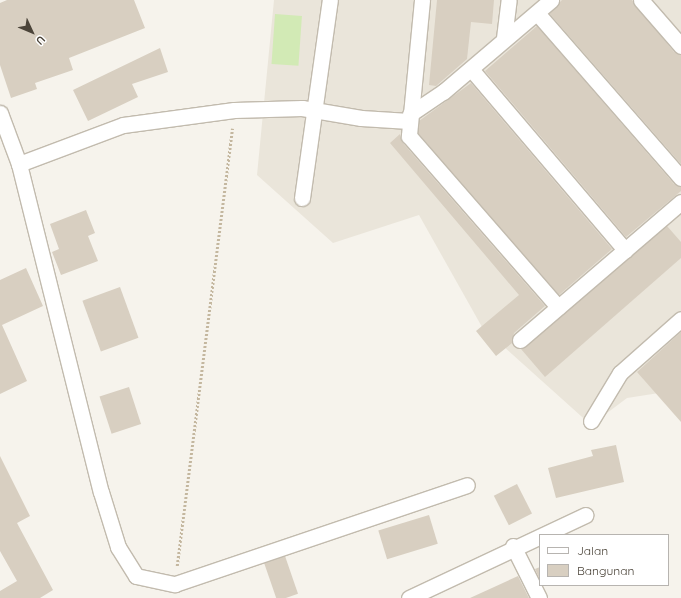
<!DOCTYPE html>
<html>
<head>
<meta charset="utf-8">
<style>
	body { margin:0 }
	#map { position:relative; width:681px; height:598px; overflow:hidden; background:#f6f3ec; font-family:Quicksand,sans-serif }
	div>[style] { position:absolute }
	.residential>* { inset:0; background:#eae5da }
	.green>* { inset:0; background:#d2eab5; transform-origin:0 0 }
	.building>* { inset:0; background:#d8cfc1; transform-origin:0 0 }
	.path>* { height:2.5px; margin-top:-1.25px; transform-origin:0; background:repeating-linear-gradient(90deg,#c4b79f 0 2px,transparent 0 4px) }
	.roads { filter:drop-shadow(1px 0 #c2bbae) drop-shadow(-1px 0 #c2bbae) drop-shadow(0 1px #c2bbae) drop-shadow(0 -1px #c2bbae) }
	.street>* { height:15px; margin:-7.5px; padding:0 7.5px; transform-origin:7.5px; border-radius:7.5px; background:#fff }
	span { translate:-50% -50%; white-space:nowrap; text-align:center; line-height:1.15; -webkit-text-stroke:3.5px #fff; paint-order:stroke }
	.legend { position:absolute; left:539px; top:534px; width:130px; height:52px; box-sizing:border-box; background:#fff; border:1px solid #b7b4b0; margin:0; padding:5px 7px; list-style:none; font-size:12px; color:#4b4439 }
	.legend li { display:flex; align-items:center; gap:8px; height:20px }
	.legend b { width:20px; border:1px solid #b7b4b0 }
	.north { position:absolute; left:12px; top:12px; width:40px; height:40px; -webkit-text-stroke:3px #fff; paint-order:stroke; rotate:134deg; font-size:11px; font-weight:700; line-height:16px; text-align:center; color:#4b4439 }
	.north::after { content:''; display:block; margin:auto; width:14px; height:18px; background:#4b4439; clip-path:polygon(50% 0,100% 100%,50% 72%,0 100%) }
</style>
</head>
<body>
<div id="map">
	<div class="residential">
		<div style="clip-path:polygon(274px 0,681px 0,681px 395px,672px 391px,627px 398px,591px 425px,482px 327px,419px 215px,333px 243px,257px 175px)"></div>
	</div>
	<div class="green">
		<div style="left:275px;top:14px;width:27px;height:50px;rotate:4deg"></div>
	</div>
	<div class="building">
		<div style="clip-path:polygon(7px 0,134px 0,145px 28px,69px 58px,73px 70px,35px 83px,37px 89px,11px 98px,0 65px,0 3px)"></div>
		<div style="clip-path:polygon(437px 0,494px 0,492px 24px,471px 22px,467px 59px,436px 86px,429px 85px)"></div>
		<div style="clip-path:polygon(562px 0,632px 0,674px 52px,681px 55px,681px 164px,549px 13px)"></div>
		<div style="clip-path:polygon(537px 26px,674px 184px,681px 187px,681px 191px,626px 237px,485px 71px)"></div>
		<div style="clip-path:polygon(160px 48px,168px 72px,132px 84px,138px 97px,88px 121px,73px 90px)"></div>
		<div style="clip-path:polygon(471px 83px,612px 249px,559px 295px,418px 133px,419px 121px)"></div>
		<div style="clip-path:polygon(400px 134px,402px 142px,545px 306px,514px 333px,512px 343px,496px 356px,476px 331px,519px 295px,390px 143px)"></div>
		<div style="clip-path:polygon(86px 210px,95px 233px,88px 236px,98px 261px,61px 275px,52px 252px,59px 249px,50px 224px)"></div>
		<div style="clip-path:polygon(667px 226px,681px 242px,681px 258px,545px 377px,521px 349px)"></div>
		<div style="clip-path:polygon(26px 268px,43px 306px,2px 325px,27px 381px,0 394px,0 280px)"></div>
		<div style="left:120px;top:287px;width:54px;height:40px;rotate:70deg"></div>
		<div style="clip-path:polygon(681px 332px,681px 422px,637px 372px)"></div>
		<div style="left:129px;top:387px;width:39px;height:31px;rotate:72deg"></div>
		<div style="clip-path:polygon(616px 445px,624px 482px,556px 498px,548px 468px,593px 456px,591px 450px)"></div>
		<div style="clip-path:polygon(0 456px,30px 516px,17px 523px,53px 590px,40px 598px,0 598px,0 591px,17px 581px,0 551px)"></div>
		<div style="left:517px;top:484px;width:33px;height:26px;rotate:63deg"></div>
		<div style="left:429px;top:515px;width:30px;height:53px;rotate:73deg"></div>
		<div style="left:285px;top:556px;width:40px;height:22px;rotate:71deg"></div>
		<div style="clip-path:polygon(540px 567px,540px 580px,535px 569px)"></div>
		<div style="clip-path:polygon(518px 576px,529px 598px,470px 598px)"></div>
	</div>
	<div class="path">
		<div style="left:177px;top:566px;width:441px;rotate:-82.8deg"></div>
	</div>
	<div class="roads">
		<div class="street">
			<div style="left:422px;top:0;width:137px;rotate:95.5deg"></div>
			<div style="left:409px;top:136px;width:227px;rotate:48.9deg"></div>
			<div style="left:641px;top:0;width:61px;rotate:49deg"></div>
			<div style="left:537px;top:13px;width:219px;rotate:48.9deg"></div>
			<div style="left:504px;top:38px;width:38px;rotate:-83deg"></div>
			<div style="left:471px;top:69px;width:238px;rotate:49.6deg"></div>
			<div style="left:0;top:113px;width:54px;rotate:69.6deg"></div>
			<div style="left:19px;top:164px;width:338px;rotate:76deg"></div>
			<div style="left:101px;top:492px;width:58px;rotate:72.8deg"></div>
			<div style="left:118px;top:547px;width:34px;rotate:58deg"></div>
			<div style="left:136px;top:576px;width:40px;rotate:12deg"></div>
			<div style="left:175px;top:584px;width:308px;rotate:-18.7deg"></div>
			<div style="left:410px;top:114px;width:40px;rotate:-34deg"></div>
			<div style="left:443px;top:92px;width:142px;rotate:-40.4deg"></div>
			<div style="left:19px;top:164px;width:111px;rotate:-20.6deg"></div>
			<div style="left:123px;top:125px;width:112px;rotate:-7.7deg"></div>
			<div style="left:234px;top:110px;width:68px;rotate:-1.7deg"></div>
			<div style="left:302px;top:108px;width:60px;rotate:9.6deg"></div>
			<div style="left:361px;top:118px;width:48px;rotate:3.6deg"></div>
			<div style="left:302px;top:198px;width:200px;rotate:-82deg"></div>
			<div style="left:520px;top:340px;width:212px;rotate:-40.6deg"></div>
			<div style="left:591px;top:421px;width:56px;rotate:-58.9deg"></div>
			<div style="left:620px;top:373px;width:81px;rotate:-41.5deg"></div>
			<div style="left:513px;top:546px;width:58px;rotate:63.4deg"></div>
			<div style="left:409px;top:598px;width:195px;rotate:-25.2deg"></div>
		</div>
	</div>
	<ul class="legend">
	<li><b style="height:5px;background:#fff"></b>Jalan</li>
	<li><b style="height:11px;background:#d8cfc1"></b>Bangunan</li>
	</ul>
	<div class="north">U</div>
</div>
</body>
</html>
